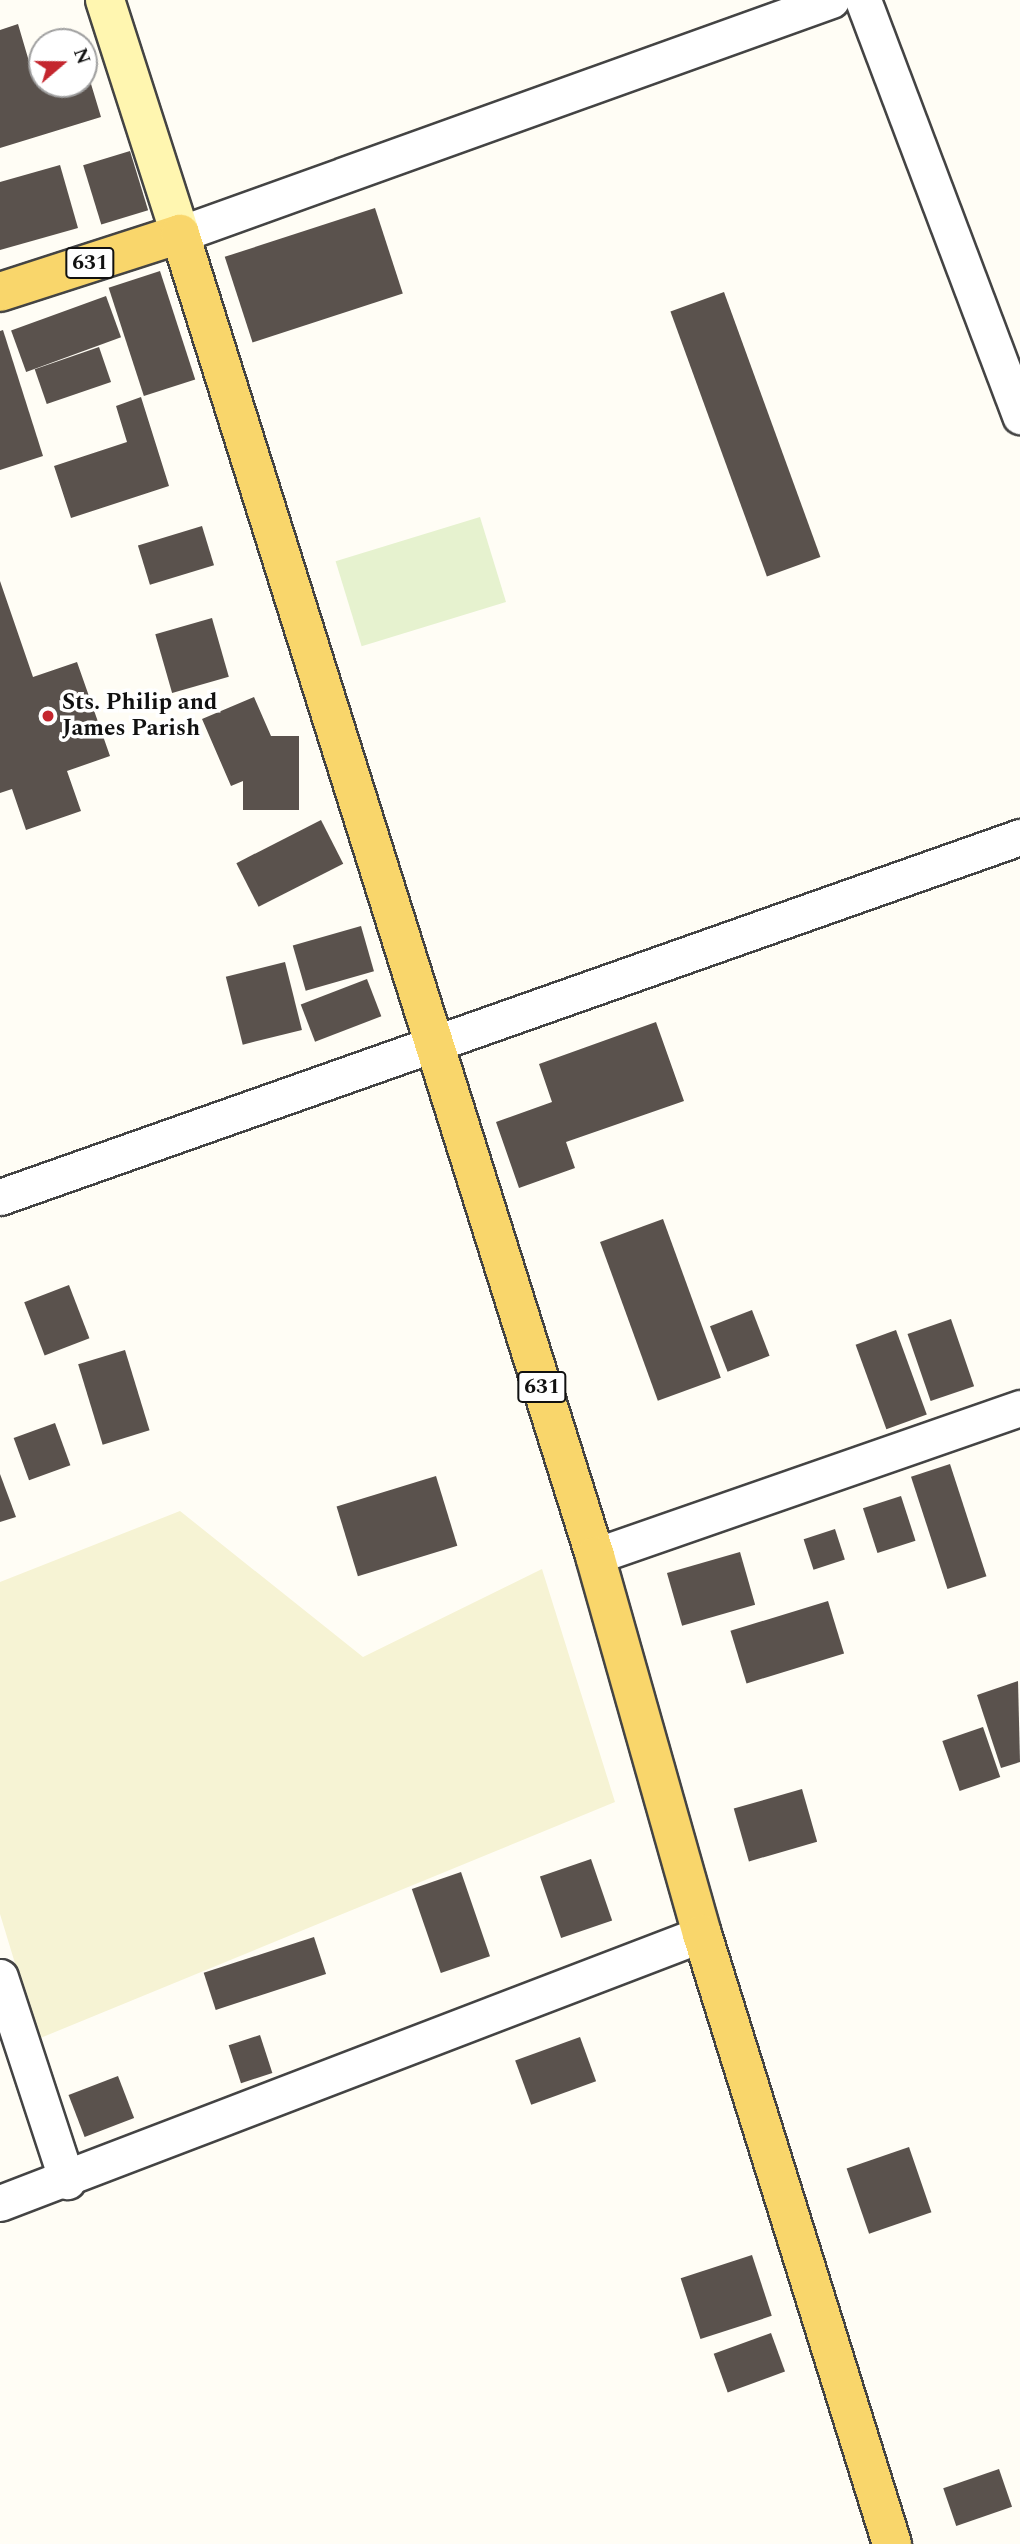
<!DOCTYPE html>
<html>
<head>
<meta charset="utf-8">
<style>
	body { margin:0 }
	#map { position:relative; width:1020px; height:2544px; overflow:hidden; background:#fffdf5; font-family:Spectral,serif }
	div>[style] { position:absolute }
	.farmland>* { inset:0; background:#f6f3d4 }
	.pitch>* { inset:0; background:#e6f2cf; transform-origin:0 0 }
	.building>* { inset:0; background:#5a524d; transform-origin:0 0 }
	.roads { filter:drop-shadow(2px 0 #444) drop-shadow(-2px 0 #444) drop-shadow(0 2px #444) drop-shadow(0 -2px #444) }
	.street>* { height:35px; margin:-17.5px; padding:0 17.5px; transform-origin:17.5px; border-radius:17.5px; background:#fff }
	.secondary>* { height:38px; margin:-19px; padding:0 19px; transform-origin:19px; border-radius:19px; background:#fff6b0 }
	.primary>* { height:38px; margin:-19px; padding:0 19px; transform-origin:19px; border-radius:19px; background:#f9d66b }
	.dots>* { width:19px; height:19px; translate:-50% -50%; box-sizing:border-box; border:4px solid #fff; border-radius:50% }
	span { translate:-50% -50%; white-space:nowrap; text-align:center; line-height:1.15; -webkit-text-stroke:7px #fff; paint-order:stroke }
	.shield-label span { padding:2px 5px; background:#fff; border:2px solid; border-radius:5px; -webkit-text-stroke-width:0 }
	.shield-label { font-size:21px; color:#111; font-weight:700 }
	.poi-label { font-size:23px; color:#111; font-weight:700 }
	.left { translate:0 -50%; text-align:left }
	.north { position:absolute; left:28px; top:28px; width:70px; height:70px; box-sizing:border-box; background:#fff; border:2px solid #a0a0a0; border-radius:50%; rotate:70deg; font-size:19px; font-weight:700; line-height:28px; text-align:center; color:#111 }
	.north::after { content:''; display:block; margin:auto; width:24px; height:32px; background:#c4262e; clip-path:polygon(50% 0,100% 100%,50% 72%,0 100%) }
</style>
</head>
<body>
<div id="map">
	<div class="farmland">
		<div style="clip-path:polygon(180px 1511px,363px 1657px,542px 1569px,615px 1802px,38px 2039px,0 1914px,0 1582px)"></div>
	</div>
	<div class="pitch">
		<div style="left:480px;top:517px;width:89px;height:151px;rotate:73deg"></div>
	</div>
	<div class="building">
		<div style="clip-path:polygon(18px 24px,33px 75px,42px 72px,42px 84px,84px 84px,85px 64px,101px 117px,0 148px,0 30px)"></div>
		<div style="left:130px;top:151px;width:62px;height:49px;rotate:73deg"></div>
		<div style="clip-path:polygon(60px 165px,78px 228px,0 250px,0 182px)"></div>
		<div style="left:375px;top:208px;width:90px;height:158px;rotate:72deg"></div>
		<div style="left:160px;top:271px;width:114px;height:54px;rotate:72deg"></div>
		<div style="left:724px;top:292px;width:282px;height:57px;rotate:70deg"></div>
		<div style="left:106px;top:296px;width:44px;height:101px;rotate:70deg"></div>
		<div style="clip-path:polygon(3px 330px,43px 456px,0 470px,0 331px)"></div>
		<div style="left:99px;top:347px;width:37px;height:68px;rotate:71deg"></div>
		<div style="clip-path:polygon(141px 397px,169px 486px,71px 518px,54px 466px,127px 442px,116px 406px)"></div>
		<div style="left:202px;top:526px;width:41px;height:67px;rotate:73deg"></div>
		<div style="clip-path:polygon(0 581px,33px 677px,77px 662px,110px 756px,67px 771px,81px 811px,26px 830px,12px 789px,0 793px)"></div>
		<div style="left:212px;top:618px;width:61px;height:59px;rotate:74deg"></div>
		<div style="clip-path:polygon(254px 697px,271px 736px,299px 736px,299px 810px,243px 810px,243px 781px,231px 786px,202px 719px)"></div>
		<div style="left:321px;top:820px;width:49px;height:95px;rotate:63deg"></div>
		<div style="left:361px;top:926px;width:47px;height:71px;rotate:74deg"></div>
		<div style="left:285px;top:962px;width:70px;height:61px;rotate:76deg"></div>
		<div style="left:367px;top:979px;width:40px;height:71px;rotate:69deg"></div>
		<div style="clip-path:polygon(656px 1022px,684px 1101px,566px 1142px,575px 1168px,519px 1188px,496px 1122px,552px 1102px,539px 1064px)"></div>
		<div style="left:663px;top:1219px;width:169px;height:67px;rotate:70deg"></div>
		<div style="left:69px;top:1285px;width:57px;height:48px;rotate:69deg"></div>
		<div style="left:752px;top:1310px;width:49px;height:45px;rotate:69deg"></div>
		<div style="left:951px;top:1319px;width:71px;height:46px;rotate:71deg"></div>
		<div style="left:896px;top:1330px;width:90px;height:43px;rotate:70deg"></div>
		<div style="left:125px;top:1350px;width:84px;height:49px;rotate:73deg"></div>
		<div style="left:55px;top:1423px;width:45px;height:44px;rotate:70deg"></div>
		<div style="left:950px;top:1464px;width:118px;height:41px;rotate:72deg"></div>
		<div style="clip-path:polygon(0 1474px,16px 1517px,0 1522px)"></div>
		<div style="left:436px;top:1476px;width:73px;height:104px;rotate:73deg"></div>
		<div style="left:901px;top:1496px;width:47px;height:40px;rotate:72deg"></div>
		<div style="left:835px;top:1529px;width:32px;height:33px;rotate:72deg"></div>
		<div style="left:740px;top:1552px;width:55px;height:76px;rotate:74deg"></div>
		<div style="left:828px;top:1601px;width:55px;height:102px;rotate:73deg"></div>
		<div style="clip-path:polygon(1018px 1681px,1020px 1762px,1001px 1768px,977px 1695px)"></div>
		<div style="left:983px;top:1727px;width:53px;height:43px;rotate:71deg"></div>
		<div style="left:802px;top:1789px;width:55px;height:71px;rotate:74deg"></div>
		<div style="left:591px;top:1859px;width:65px;height:54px;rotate:71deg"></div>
		<div style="left:461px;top:1872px;width:89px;height:52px;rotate:71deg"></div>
		<div style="left:314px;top:1937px;width:39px;height:116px;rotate:72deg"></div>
		<div style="left:260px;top:2035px;width:40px;height:33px;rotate:72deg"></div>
		<div style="left:580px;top:2037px;width:47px;height:69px;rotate:70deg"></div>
		<div style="left:118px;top:2076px;width:45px;height:53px;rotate:69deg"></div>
		<div style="left:909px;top:2147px;width:69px;height:66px;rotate:71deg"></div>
		<div style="left:752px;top:2255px;width:64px;height:75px;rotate:72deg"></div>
		<div style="left:771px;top:2333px;width:41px;height:61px;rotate:70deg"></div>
		<div style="left:999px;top:2469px;width:40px;height:59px;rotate:71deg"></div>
	</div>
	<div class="roads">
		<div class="street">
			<div style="left:863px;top:0;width:445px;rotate:69.3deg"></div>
			<div style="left:180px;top:234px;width:692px;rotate:-19.77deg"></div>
			<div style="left:0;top:1197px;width:1082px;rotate:-19.44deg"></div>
			<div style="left:595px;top:1556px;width:450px;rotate:-19.2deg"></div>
			<div style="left:0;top:1977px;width:215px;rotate:71.8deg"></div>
			<div style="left:0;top:2203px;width:752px;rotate:-20.97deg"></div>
		</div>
		<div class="secondary">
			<div style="left:105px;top:0;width:246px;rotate:72.2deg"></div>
		</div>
		<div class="primary">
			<div style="left:0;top:292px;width:189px;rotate:-17.9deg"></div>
			<div style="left:180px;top:234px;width:1386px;rotate:72.57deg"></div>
			<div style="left:595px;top:1556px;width:393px;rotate:74.2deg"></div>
			<div style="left:702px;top:1934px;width:639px;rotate:72.7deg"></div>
		</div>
	</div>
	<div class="dots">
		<div style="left:48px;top:716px;background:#c4262e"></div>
	</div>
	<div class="shield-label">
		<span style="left:90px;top:263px">631</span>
		<span style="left:542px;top:1387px">631</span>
	</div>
	<div class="poi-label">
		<span class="left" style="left:62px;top:716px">Sts. Philip and<br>James Parish</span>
	</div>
	<div class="north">N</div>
</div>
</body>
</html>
